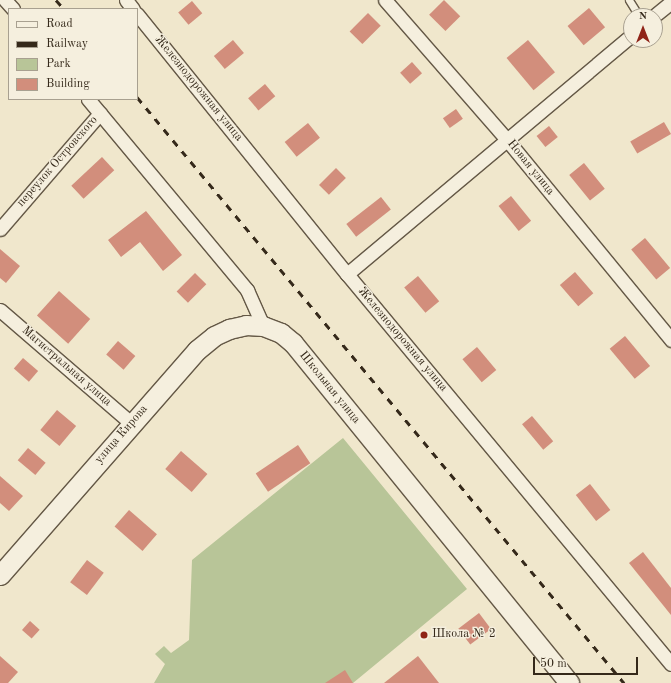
<!DOCTYPE html>
<html>
<head>
<meta charset="utf-8">
<style>
	body { margin:0 }
	#map { position:relative; width:671px; height:683px; overflow:hidden; background:#f0e7cc; font-family:"Old Standard TT",serif }
	div>[style] { position:absolute }
	.green>* { inset:0; background:#b8c598 }
	.building>* { inset:0; background:#d28e7c; transform-origin:0 0 }
	.roads { filter:drop-shadow(1px 0 #645846) drop-shadow(-1px 0 #645846) drop-shadow(0 1px #645846) drop-shadow(0 -1px #645846) }
	.service>* { height:7px; margin:-3.5px; padding:0 3.5px; transform-origin:3.5px; border-radius:3.5px; background:#f5efde }
	.minor>* { height:13px; margin:-6.5px; padding:0 6.5px; transform-origin:6.5px; border-radius:6.5px; background:#f5efde }
	.secondary>* { height:19px; margin:-9.5px; padding:0 9.5px; transform-origin:9.5px; border-radius:9.5px; background:#f5efde }
	.rail>* { height:3px; margin-top:-1.5px; transform-origin:0; background:repeating-linear-gradient(90deg,#35291a 0 7px,transparent 0 14px) }
	.dots>* { width:11px; height:11px; translate:-50% -50%; box-sizing:border-box; border:2px solid #f5efde; border-radius:50% }
	span { translate:-50% -50%; white-space:nowrap; text-align:center; line-height:1.15; -webkit-text-stroke:3px #f5efde; paint-order:stroke }
	.street-label { font-size:12px; color:#35291a }
	.poi-label { font-size:12px; color:#35291a }
	.left { translate:0 -50%; text-align:left }
	.legend { position:absolute; left:8px; top:8px; width:130px; height:92px; box-sizing:border-box; background:#f5efde; border:1px solid #a8a090; margin:0; padding:5px 7px; list-style:none; font-size:12px; color:#35291a }
	.legend li { display:flex; align-items:center; gap:8px; height:20px }
	.legend b { width:20px; border:1px solid #a8a090 }
	.north { position:absolute; left:623px; top:8px; width:40px; height:40px; box-sizing:border-box; background:#f5efde; border:1px solid #a8a090; border-radius:50%; rotate:0deg; font-size:11px; font-weight:700; line-height:16px; text-align:center; color:#35291a }
	.north::after { content:''; display:block; margin:auto; width:14px; height:18px; background:#8f2418; clip-path:polygon(50% 0,100% 100%,50% 72%,0 100%) }
	.scale { position:absolute; left:533px; top:657px; width:105px; height:18px; box-sizing:border-box; border:2px solid #35291a; border-top:0; padding-left:5px; font-size:12px; line-height:14px; white-space:nowrap; color:#35291a; -webkit-text-stroke:3px #f5efde; paint-order:stroke }
</style>
</head>
<body>
<div id="map">
	<div class="green">
		<div style="clip-path:polygon(343px 438px,467px 589px,353px 683px,154px 683px,165px 664px,155px 654px,164px 646px,171px 653px,189px 640px,192px 560px)"></div>
	</div>
	<div class="building">
		<div style="left:444px;top:0;width:23px;height:21px;rotate:45deg"></div>
		<div style="left:192px;top:1px;width:16px;height:18px;rotate:50deg"></div>
		<div style="left:589px;top:8px;width:25px;height:28px;rotate:50deg"></div>
		<div style="left:368px;top:13px;width:18px;height:26px;rotate:45deg"></div>
		<div style="left:233px;top:40px;width:17px;height:25px;rotate:50deg"></div>
		<div style="left:528px;top:40px;width:42px;height:28px;rotate:50deg"></div>
		<div style="left:412px;top:62px;width:15px;height:16px;rotate:48deg"></div>
		<div style="left:265px;top:84px;width:16px;height:22px;rotate:50deg"></div>
		<div style="left:456px;top:109px;width:12px;height:16px;rotate:55deg"></div>
		<div style="left:664px;top:122px;width:14px;height:39px;rotate:60deg"></div>
		<div style="left:308px;top:123px;width:19px;height:30px;rotate:51deg"></div>
		<div style="left:549px;top:126px;width:14px;height:16px;rotate:51deg"></div>
		<div style="left:102px;top:157px;width:18px;height:42px;rotate:47deg"></div>
		<div style="left:584px;top:163px;width:33px;height:19px;rotate:51deg"></div>
		<div style="left:336px;top:168px;width:14px;height:24px;rotate:45deg"></div>
		<div style="left:511px;top:196px;width:32px;height:16px;rotate:51deg"></div>
		<div style="left:381px;top:197px;width:16px;height:44px;rotate:52deg"></div>
		<div style="clip-path:polygon(146px 211px,182px 255px,163px 271px,140px 242px,121px 257px,108px 240px)"></div>
		<div style="left:645px;top:238px;width:39px;height:18px;rotate:50deg"></div>
		<div style="clip-path:polygon(0 249px,20px 266px,6px 283px,0 278px)"></div>
		<div style="left:575px;top:272px;width:28px;height:20px;rotate:49deg"></div>
		<div style="left:195px;top:273px;width:16px;height:26px;rotate:45deg"></div>
		<div style="left:418px;top:276px;width:33px;height:18px;rotate:50deg"></div>
		<div style="left:59px;top:291px;width:42px;height:33px;rotate:42deg"></div>
		<div style="left:625px;top:336px;width:39px;height:20px;rotate:50deg"></div>
		<div style="left:118px;top:341px;width:23px;height:18px;rotate:41deg"></div>
		<div style="left:477px;top:347px;width:30px;height:19px;rotate:50deg"></div>
		<div style="left:23px;top:358px;width:20px;height:14px;rotate:41deg"></div>
		<div style="left:57px;top:410px;width:25px;height:26px;rotate:40deg"></div>
		<div style="left:532px;top:416px;width:33px;height:13px;rotate:50deg"></div>
		<div style="left:298px;top:445px;width:22px;height:51px;rotate:56deg"></div>
		<div style="left:28px;top:448px;width:23px;height:16px;rotate:40deg"></div>
		<div style="left:181px;top:451px;width:35px;height:24px;rotate:41deg"></div>
		<div style="clip-path:polygon(0 476px,23px 496px,9px 511px,0 503px)"></div>
		<div style="left:590px;top:484px;width:33px;height:18px;rotate:52deg"></div>
		<div style="left:129px;top:510px;width:37px;height:22px;rotate:41deg"></div>
		<div style="clip-path:polygon(643px 552px,671px 588px,671px 615px,629px 563px)"></div>
		<div style="left:87px;top:560px;width:21px;height:28px;rotate:37deg"></div>
		<div style="left:479px;top:613px;width:20px;height:26px;rotate:53deg"></div>
		<div style="left:30px;top:621px;width:13px;height:12px;rotate:42deg"></div>
		<div style="clip-path:polygon(0 656px,18px 672px,8px 683px,0 683px)"></div>
		<div style="clip-path:polygon(418px 656px,439px 683px,384px 683px)"></div>
		<div style="clip-path:polygon(345px 670px,353px 683px,325px 683px)"></div>
	</div>
	<div class="roads">
		<div class="service">
			<div style="left:629px;top:0;width:19px;rotate:58deg"></div>
		</div>
		<div class="minor">
			<div style="left:5px;top:0;width:12px;rotate:48deg"></div>
			<div style="left:126px;top:0;width:11px;rotate:52deg"></div>
			<div style="left:385px;top:0;width:186px;rotate:48.9deg"></div>
			<div style="left:507px;top:140px;width:259px;rotate:50.6deg"></div>
			<div style="left:137px;top:14px;width:334px;rotate:51.1deg"></div>
			<div style="left:347px;top:274px;width:507px;rotate:50.28deg"></div>
			<div style="left:654px;top:16px;width:22px;rotate:-39deg"></div>
			<div style="left:88px;top:99px;width:249px;rotate:50.2deg"></div>
			<div style="left:247px;top:290px;width:39px;rotate:66deg"></div>
			<div style="left:0;top:229px;width:153px;rotate:-49.2deg"></div>
			<div style="left:347px;top:274px;width:371px;rotate:-40deg"></div>
			<div style="left:0;top:310px;width:173px;rotate:40.8deg"></div>
		</div>
		<div class="secondary">
			<div style="left:0;top:575px;width:299px;rotate:-48.8deg"></div>
			<div style="left:197px;top:350px;width:22px;rotate:-39deg"></div>
			<div style="left:214px;top:336px;width:17px;rotate:-25deg"></div>
			<div style="left:229px;top:329px;width:17px;rotate:-13deg"></div>
			<div style="left:246px;top:325px;width:17px;rotate:3deg"></div>
			<div style="left:263px;top:326px;width:19px;rotate:21deg"></div>
			<div style="left:281px;top:333px;width:16px;rotate:40deg"></div>
			<div style="left:293px;top:343px;width:438px;rotate:50.9deg"></div>
		</div>
	</div>
	<div class="rail">
		<div style="left:56px;top:0;width:12px;rotate:48deg"></div>
		<div style="left:137px;top:97px;width:762px;rotate:50.27deg"></div>
	</div>
	<div class="dots">
		<div style="left:424px;top:635px;background:#8f2418"></div>
	</div>
	<div class="street-label">
		<span style="left:198px;top:89px;rotate:51deg">Железнодорожная улица</span>
		<span style="left:58px;top:162px;rotate:-49deg">переулок Островского</span>
		<span style="left:530px;top:168px;rotate:51deg">Новая улица</span>
		<span style="left:402px;top:340px;rotate:50deg">Железнодорожная улица</span>
		<span style="left:66px;top:367px;rotate:41deg">Магистральная улица</span>
		<span style="left:329px;top:388px;rotate:51deg">Школьная улица</span>
		<span style="left:122px;top:435px;rotate:-49deg">улица Кирова</span>
	</div>
	<div class="poi-label">
		<span class="left" style="left:432px;top:635px">Школа № 2</span>
	</div>
	<ul class="legend">
	<li><b style="height:5px;background:#f5efde"></b>Road</li>
	<li><b style="height:5px;background:#35291a"></b>Railway</li>
	<li><b style="height:11px;background:#b8c598"></b>Park</li>
	<li><b style="height:11px;background:#d28e7c"></b>Building</li>
	</ul>
	<div class="north">N</div>
	<div class="scale">50 m</div>
</div>
</body>
</html>
